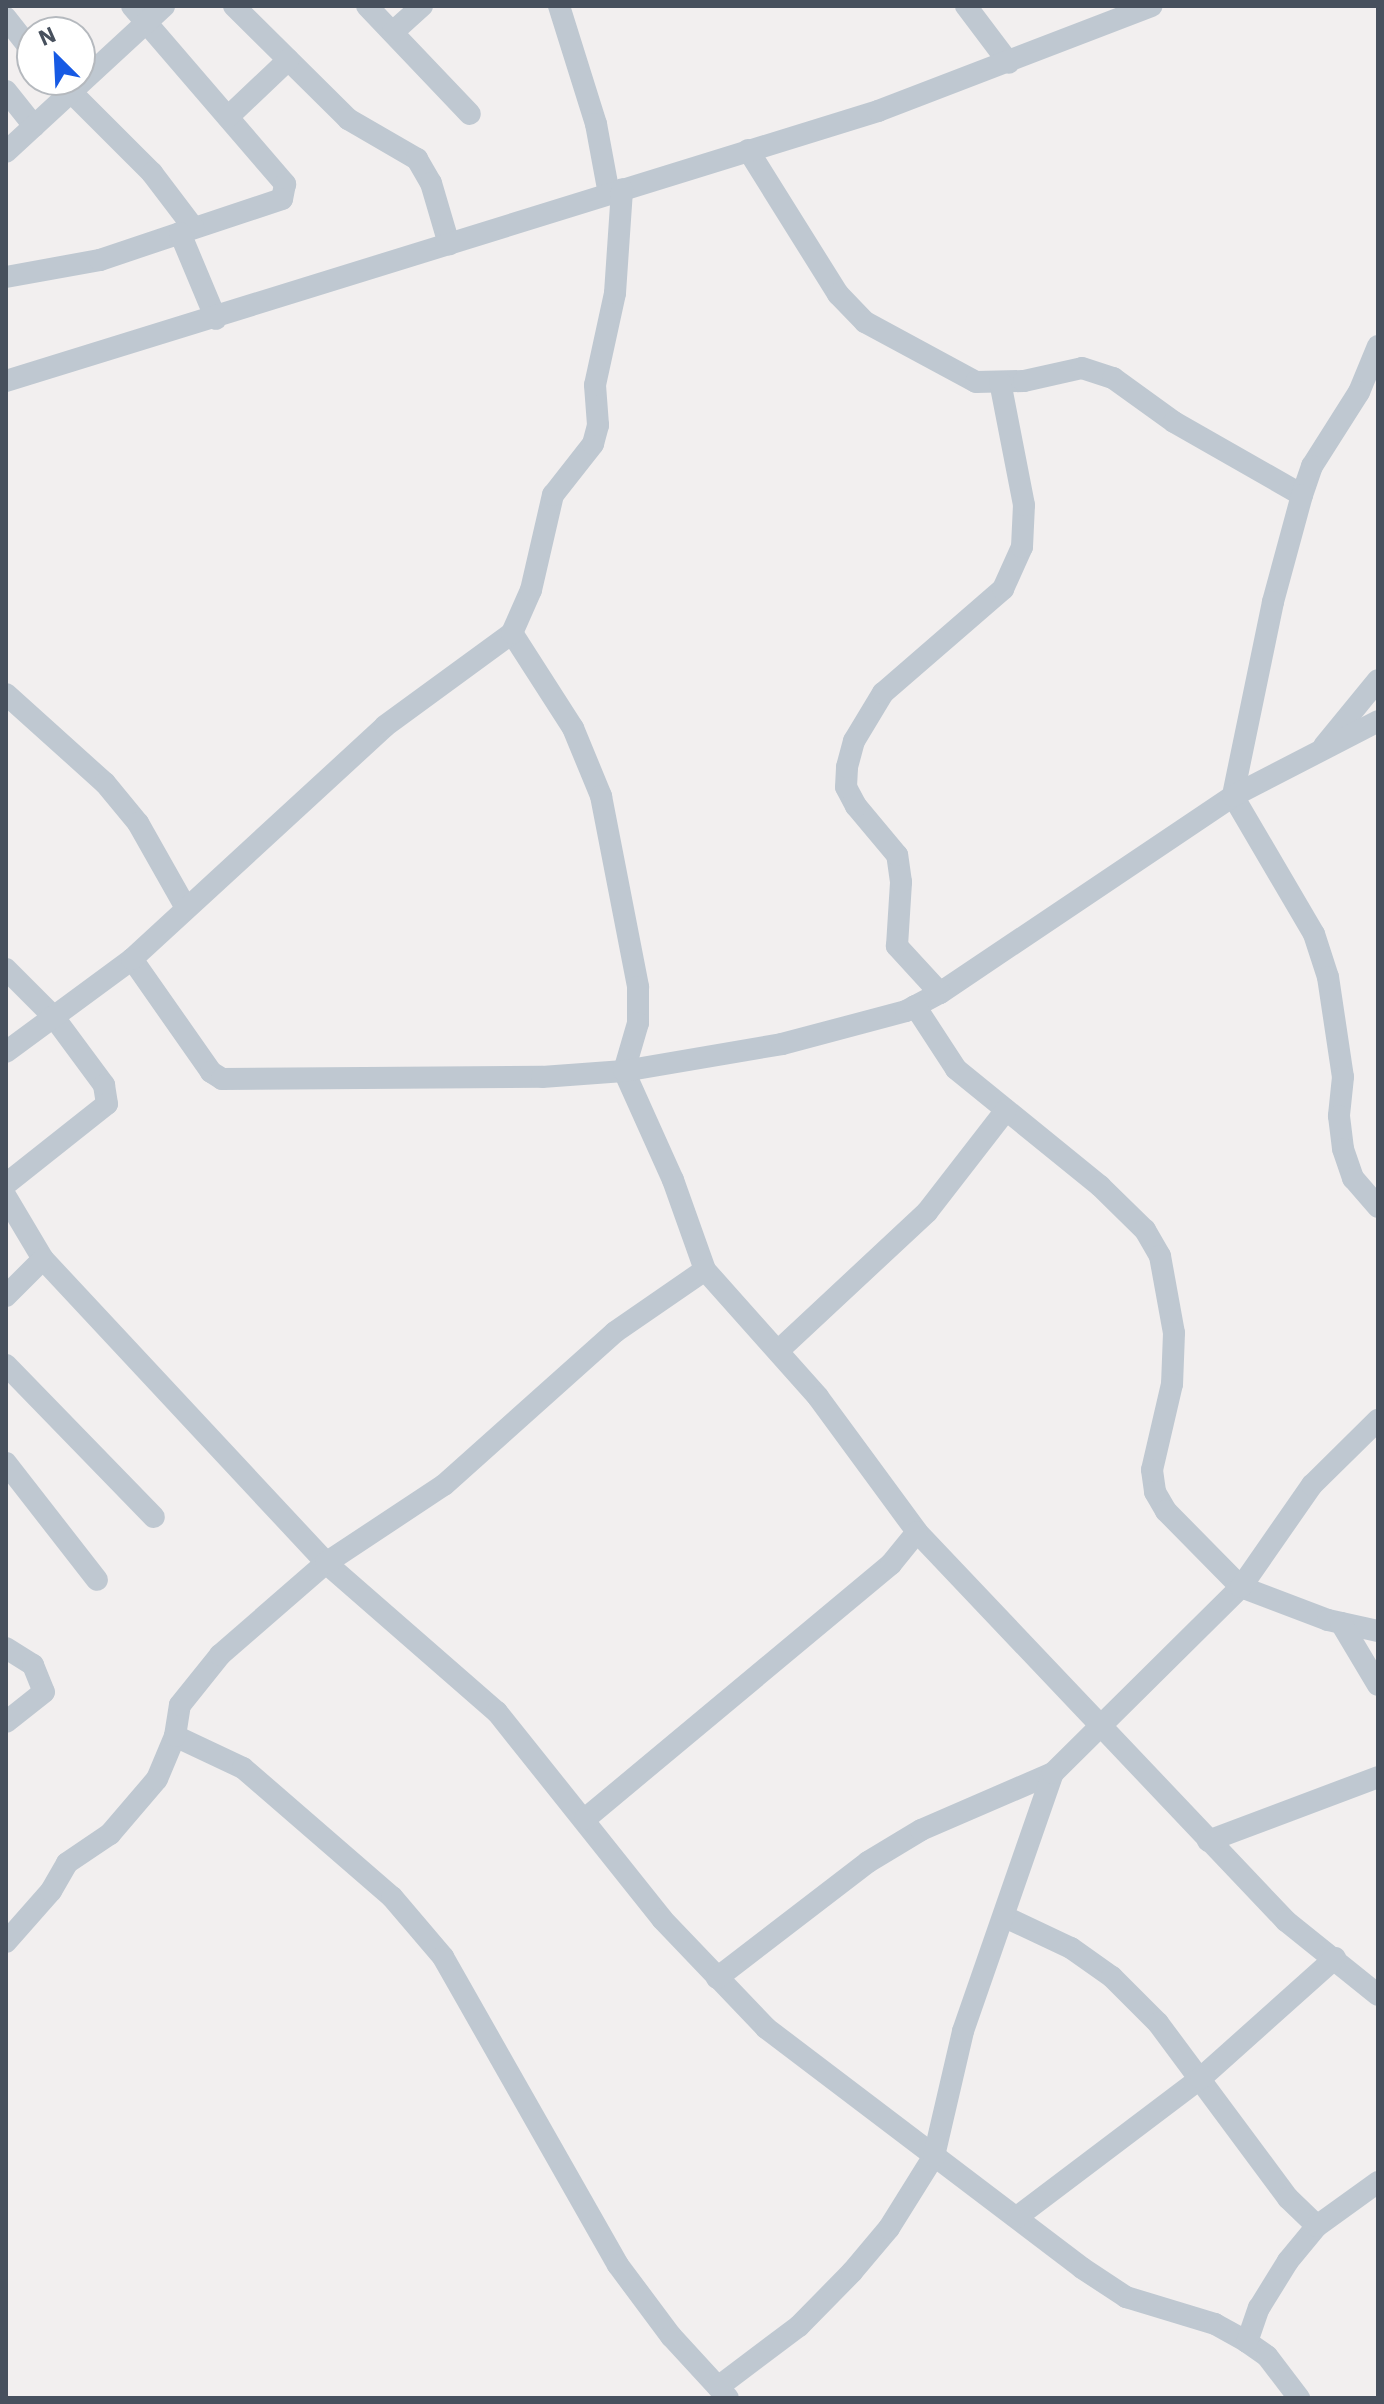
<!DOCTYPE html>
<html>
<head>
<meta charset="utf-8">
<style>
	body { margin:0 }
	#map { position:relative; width:1384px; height:2404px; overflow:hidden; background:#f2efef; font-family:"IBM Plex Sans",sans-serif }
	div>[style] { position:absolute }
	.minor>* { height:22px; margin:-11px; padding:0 11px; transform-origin:11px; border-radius:11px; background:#bfc8d1 }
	span { translate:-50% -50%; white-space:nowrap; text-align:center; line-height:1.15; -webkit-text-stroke:8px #fff; paint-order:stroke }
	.frame { position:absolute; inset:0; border:8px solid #47505d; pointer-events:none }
	.north { position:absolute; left:16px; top:16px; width:80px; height:80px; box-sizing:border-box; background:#fff; border:2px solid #b5b9be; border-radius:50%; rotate:336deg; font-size:22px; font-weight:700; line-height:32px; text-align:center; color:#47505d }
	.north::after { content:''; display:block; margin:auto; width:28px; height:36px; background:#175ae4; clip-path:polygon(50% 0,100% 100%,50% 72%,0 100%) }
</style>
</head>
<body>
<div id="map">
	<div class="minor">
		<div style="left:132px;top:6px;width:235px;rotate:49.3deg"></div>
		<div style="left:285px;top:184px;width:15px;rotate:101deg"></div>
		<div style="left:282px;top:199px;width:108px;rotate:161.6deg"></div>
		<div style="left:234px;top:6px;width:161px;rotate:44.7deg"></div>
		<div style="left:348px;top:119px;width:80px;rotate:30.1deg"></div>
		<div style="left:417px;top:159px;width:28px;rotate:60deg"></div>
		<div style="left:431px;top:183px;width:64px;rotate:73.6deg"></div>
		<div style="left:367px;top:6px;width:149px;rotate:46.4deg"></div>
		<div style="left:559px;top:6px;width:124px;rotate:72.6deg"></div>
		<div style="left:596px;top:124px;width:71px;rotate:79.5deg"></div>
		<div style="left:966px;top:6px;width:71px;rotate:53deg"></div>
		<div style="left:6px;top:18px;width:42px;rotate:51.8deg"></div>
		<div style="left:393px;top:32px;width:39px;rotate:-42deg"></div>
		<div style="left:59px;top:80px;width:132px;rotate:45deg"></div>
		<div style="left:152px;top:173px;width:68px;rotate:52.8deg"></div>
		<div style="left:6px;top:91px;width:45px;rotate:51.3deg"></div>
		<div style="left:228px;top:117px;width:83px;rotate:-43.5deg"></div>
		<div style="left:748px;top:150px;width:170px;rotate:58deg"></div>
		<div style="left:838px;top:294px;width:39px;rotate:46deg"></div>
		<div style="left:865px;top:322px;width:126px;rotate:28.4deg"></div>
		<div style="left:976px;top:382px;width:48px;rotate:-1.2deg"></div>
		<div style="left:1024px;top:381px;width:59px;rotate:-12.6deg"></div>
		<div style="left:1082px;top:368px;width:33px;rotate:18deg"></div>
		<div style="left:1113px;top:378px;width:75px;rotate:35.8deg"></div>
		<div style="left:1174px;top:422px;width:147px;rotate:29.7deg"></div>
		<div style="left:6px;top:152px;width:215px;rotate:-42.7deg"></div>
		<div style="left:6px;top:277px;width:96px;rotate:-10.3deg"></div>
		<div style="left:100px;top:260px;width:84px;rotate:-18.6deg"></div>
		<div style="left:180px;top:233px;width:93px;rotate:67.3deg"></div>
		<div style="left:1378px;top:346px;width:50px;rotate:112.4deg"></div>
		<div style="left:1359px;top:392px;width:88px;rotate:122.4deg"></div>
		<div style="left:1312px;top:466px;width:31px;rotate:109deg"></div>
		<div style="left:1302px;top:495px;width:111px;rotate:105.2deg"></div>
		<div style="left:1273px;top:602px;width:198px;rotate:101.7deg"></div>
		<div style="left:1233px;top:796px;width:160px;rotate:59.6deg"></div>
		<div style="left:1314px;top:934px;width:45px;rotate:72deg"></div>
		<div style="left:1328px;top:977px;width:101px;rotate:81.5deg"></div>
		<div style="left:1343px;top:1077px;width:39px;rotate:96deg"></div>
		<div style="left:1339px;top:1116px;width:33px;rotate:83deg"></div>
		<div style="left:1343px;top:1149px;width:31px;rotate:71deg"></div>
		<div style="left:1353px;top:1178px;width:38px;rotate:49deg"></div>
		<div style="left:6px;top:381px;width:913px;rotate:-17.2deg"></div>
		<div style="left:878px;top:111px;width:293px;rotate:-21deg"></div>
		<div style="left:512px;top:633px;width:113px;rotate:57.3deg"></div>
		<div style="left:573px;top:728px;width:74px;rotate:67.6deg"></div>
		<div style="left:601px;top:796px;width:195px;rotate:79deg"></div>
		<div style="left:638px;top:987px;width:36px;rotate:90deg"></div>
		<div style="left:638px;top:1023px;width:50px;rotate:106.3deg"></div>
		<div style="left:624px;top:1071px;width:120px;rotate:65.8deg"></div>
		<div style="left:673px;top:1180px;width:96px;rotate:70.4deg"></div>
		<div style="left:705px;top:1270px;width:170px;rotate:48.3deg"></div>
		<div style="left:818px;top:1397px;width:167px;rotate:53.7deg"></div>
		<div style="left:917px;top:1532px;width:536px;rotate:46.51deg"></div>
		<div style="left:1286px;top:1921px;width:118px;rotate:38.8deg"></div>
		<div style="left:6px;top:694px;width:133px;rotate:42deg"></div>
		<div style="left:105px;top:783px;width:52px;rotate:50.5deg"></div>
		<div style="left:138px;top:823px;width:98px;rotate:60.5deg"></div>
		<div style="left:1324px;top:746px;width:85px;rotate:-50.7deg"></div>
		<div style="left:132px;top:959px;width:138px;rotate:55deg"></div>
		<div style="left:211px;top:1072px;width:13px;rotate:32deg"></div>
		<div style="left:222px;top:1079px;width:320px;rotate:-0.4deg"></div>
		<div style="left:542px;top:1077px;width:82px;rotate:-4.2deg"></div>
		<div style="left:624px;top:1071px;width:160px;rotate:-9.7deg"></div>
		<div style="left:782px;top:1044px;width:128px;rotate:-14.9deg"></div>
		<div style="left:906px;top:1011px;width:38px;rotate:-28deg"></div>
		<div style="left:940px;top:993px;width:353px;rotate:-33.9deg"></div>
		<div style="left:1233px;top:796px;width:163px;rotate:-27.3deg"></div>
		<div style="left:6px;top:969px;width:66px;rotate:45deg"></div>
		<div style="left:53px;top:1016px;width:86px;rotate:53.5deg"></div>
		<div style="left:104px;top:1085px;width:19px;rotate:81deg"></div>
		<div style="left:107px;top:1104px;width:129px;rotate:141.6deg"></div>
		<div style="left:940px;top:993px;width:64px;rotate:-132.5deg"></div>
		<div style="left:897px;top:946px;width:64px;rotate:-86.4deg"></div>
		<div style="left:901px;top:882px;width:27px;rotate:-98deg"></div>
		<div style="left:897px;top:855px;width:64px;rotate:-129.9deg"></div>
		<div style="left:856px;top:806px;width:21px;rotate:-118deg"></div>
		<div style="left:846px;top:787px;width:20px;rotate:-87deg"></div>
		<div style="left:847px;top:767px;width:27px;rotate:-75deg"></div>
		<div style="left:854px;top:741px;width:56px;rotate:-58.9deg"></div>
		<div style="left:883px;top:693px;width:159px;rotate:-40.9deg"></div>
		<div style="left:1003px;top:589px;width:46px;rotate:-65.7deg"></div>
		<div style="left:1022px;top:547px;width:42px;rotate:-87.3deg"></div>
		<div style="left:1024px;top:505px;width:125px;rotate:-101deg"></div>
		<div style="left:915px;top:1006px;width:75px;rotate:56.9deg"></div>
		<div style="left:956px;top:1069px;width:186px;rotate:39.1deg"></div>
		<div style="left:1100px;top:1186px;width:63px;rotate:44.4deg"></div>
		<div style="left:1145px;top:1230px;width:30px;rotate:60deg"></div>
		<div style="left:1160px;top:1256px;width:78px;rotate:79.7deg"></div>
		<div style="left:1174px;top:1333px;width:51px;rotate:92.2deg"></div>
		<div style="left:1172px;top:1384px;width:88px;rotate:103.1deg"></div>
		<div style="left:1152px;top:1470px;width:22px;rotate:82deg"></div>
		<div style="left:1155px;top:1492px;width:22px;rotate:60deg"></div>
		<div style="left:1166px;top:1511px;width:107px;rotate:45.4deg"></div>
		<div style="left:1241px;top:1587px;width:93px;rotate:20.8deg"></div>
		<div style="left:1328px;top:1620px;width:51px;rotate:12.4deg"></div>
		<div style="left:6px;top:1052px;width:157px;rotate:-36.4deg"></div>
		<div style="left:132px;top:959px;width:344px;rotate:-42.6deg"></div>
		<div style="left:385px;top:726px;width:157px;rotate:-36.2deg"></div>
		<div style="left:512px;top:633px;width:47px;rotate:-66.2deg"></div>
		<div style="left:531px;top:590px;width:98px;rotate:-77deg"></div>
		<div style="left:553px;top:495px;width:65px;rotate:-51.9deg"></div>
		<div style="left:593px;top:444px;width:20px;rotate:-75deg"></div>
		<div style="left:598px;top:425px;width:40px;rotate:-94.3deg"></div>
		<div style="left:595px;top:385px;width:94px;rotate:-77.7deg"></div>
		<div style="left:615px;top:293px;width:104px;rotate:-86.1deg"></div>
		<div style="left:6px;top:1197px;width:72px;rotate:59.2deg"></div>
		<div style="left:43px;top:1259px;width:415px;rotate:47deg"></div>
		<div style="left:326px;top:1563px;width:227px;rotate:41.1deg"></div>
		<div style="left:497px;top:1712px;width:265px;rotate:51.4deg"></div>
		<div style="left:662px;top:1919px;width:151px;rotate:46.3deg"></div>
		<div style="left:766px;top:2028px;width:397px;rotate:37.2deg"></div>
		<div style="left:1082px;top:2268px;width:53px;rotate:33.4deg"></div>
		<div style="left:1126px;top:2297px;width:93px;rotate:16.9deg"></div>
		<div style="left:1215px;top:2324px;width:37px;rotate:29deg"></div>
		<div style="left:1247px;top:2342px;width:24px;rotate:35deg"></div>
		<div style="left:1267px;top:2356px;width:53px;rotate:52.7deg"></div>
		<div style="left:6px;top:1296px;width:52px;rotate:-45deg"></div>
		<div style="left:778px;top:1351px;width:204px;rotate:-43deg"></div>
		<div style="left:927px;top:1212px;width:129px;rotate:-52.2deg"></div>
		<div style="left:6px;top:1365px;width:212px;rotate:45.8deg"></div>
		<div style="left:6px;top:1463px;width:148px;rotate:52.1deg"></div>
		<div style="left:1341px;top:1623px;width:72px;rotate:59.2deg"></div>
		<div style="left:6px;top:1648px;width:32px;rotate:32deg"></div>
		<div style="left:33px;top:1665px;width:29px;rotate:68deg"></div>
		<div style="left:44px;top:1692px;width:48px;rotate:141.7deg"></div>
		<div style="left:175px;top:1736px;width:75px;rotate:25.2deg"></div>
		<div style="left:243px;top:1768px;width:197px;rotate:40.9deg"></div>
		<div style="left:392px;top:1897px;width:79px;rotate:49.6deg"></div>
		<div style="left:443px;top:1957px;width:354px;rotate:60.4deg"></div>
		<div style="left:618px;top:2265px;width:89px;rotate:53.3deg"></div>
		<div style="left:671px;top:2336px;width:84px;rotate:47.4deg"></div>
		<div style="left:585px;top:1819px;width:398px;rotate:-39.8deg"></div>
		<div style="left:891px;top:1564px;width:41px;rotate:-50.9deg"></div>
		<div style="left:1208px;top:1841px;width:182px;rotate:-20.6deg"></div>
		<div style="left:1005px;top:1917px;width:73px;rotate:25.2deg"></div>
		<div style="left:1071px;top:1948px;width:50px;rotate:35.3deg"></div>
		<div style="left:1112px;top:1977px;width:65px;rotate:45deg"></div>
		<div style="left:1158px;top:2023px;width:218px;rotate:53.4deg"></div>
		<div style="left:1288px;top:2198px;width:40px;rotate:44deg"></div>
		<div style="left:6px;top:1942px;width:68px;rotate:-48.6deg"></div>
		<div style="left:51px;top:1891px;width:32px;rotate:-60deg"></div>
		<div style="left:67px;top:1863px;width:52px;rotate:-34deg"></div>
		<div style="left:110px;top:1834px;width:72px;rotate:-49.5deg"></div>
		<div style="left:157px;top:1779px;width:47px;rotate:-67.3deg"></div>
		<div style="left:175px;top:1736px;width:31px;rotate:-81deg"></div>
		<div style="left:180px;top:1705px;width:64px;rotate:-51.3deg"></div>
		<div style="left:220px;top:1655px;width:140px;rotate:-41deg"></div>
		<div style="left:326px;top:1563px;width:141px;rotate:-33.5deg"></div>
		<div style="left:444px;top:1485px;width:229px;rotate:-41.8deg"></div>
		<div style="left:615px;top:1332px;width:109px;rotate:-34.6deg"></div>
		<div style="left:717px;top:1978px;width:190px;rotate:-37.5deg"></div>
		<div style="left:868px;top:1862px;width:62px;rotate:-31.1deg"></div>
		<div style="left:921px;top:1830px;width:144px;rotate:-23.4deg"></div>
		<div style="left:1017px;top:2217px;width:231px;rotate:-37.1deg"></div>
		<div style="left:1201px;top:2078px;width:180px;rotate:-41.8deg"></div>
		<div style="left:1247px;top:2342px;width:36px;rotate:-71deg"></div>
		<div style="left:1259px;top:2308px;width:55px;rotate:-58.3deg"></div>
		<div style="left:1288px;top:2261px;width:45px;rotate:-50.4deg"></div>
		<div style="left:1317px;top:2226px;width:75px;rotate:-35.8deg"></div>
		<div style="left:718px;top:2387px;width:101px;rotate:-37deg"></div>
		<div style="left:799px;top:2326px;width:76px;rotate:-45.5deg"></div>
		<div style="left:852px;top:2272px;width:57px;rotate:-49.9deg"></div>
		<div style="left:889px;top:2228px;width:85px;rotate:-58deg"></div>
		<div style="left:934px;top:2156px;width:128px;rotate:-76.9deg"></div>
		<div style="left:963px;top:2031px;width:273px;rotate:-70.8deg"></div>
		<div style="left:1053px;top:1773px;width:264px;rotate:-44.7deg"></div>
		<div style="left:1241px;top:1587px;width:124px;rotate:-55.2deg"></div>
		<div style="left:1312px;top:1485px;width:93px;rotate:-44.6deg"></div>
	</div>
	<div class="frame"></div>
	<div class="north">N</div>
</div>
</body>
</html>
